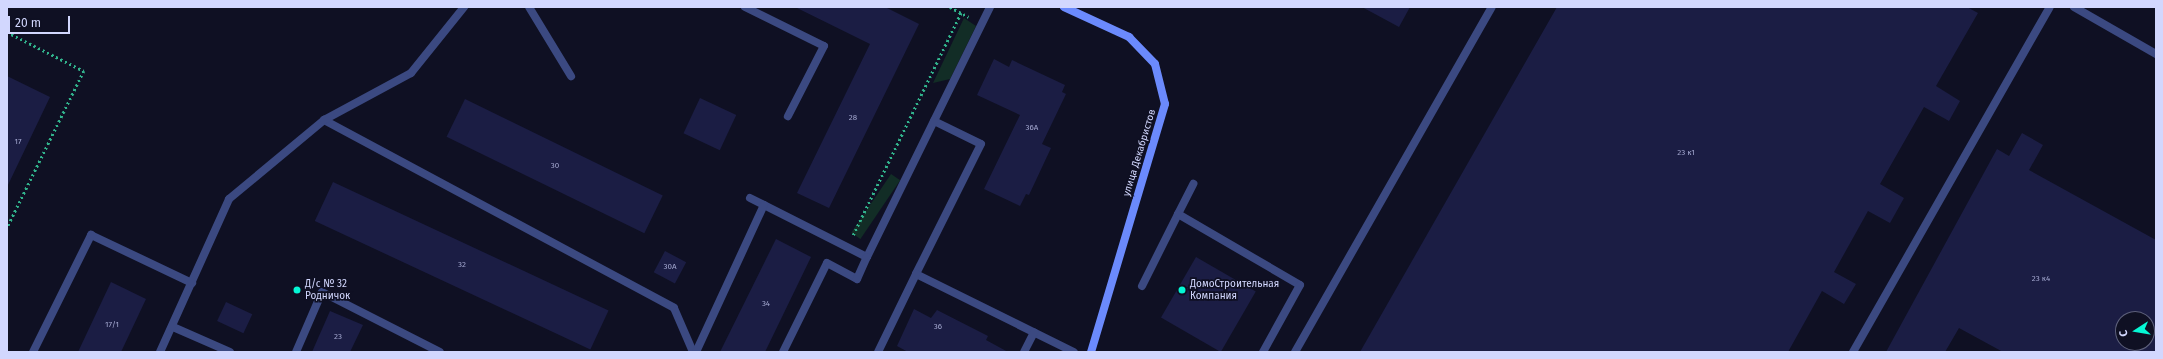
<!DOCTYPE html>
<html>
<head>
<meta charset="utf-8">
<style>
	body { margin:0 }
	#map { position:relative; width:2163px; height:359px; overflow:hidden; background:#0f1023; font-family:"Fira Sans",sans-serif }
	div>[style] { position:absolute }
	.green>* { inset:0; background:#122d26; transform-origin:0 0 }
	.building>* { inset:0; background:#1b1d44; transform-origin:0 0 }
	.path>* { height:2.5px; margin-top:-1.25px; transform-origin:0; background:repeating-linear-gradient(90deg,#31b38c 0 2px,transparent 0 5px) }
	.lane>* { height:8px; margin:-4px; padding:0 4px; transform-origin:4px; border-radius:4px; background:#3b4981 }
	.secondary>* { height:8px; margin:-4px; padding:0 4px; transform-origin:4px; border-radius:4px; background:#6b8afc }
	.dots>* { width:11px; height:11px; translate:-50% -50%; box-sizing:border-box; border:2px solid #0f1023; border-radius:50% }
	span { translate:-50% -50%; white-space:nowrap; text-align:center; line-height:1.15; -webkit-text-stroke:3.5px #0f1023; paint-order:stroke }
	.number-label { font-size:8px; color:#a4a8d0 }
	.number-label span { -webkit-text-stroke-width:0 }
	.street-label { font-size:10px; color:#d2d7fe }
	.poi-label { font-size:10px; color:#d2d7fe }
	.left { translate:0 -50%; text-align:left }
	.frame { position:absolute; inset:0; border:8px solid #d2d7fe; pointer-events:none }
	.north { position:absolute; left:2115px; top:311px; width:40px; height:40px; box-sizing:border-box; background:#0f1023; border:1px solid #5d607b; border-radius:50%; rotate:258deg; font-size:11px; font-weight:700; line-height:16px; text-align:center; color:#d2d7fe }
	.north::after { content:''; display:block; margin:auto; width:14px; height:18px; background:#05f7d5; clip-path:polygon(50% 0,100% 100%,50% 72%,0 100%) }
	.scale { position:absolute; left:8px; top:16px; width:62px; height:18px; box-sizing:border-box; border:2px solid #d2d7fe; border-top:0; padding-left:5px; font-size:12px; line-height:14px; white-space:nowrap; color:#d2d7fe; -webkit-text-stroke:3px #0f1023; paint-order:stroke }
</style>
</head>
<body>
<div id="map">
	<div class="green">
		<div style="clip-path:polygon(964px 18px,976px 26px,950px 79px,933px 83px)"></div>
		<div style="left:891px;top:174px;width:11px;height:71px;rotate:34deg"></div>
	</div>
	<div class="building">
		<div style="clip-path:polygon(795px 7px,885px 7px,919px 24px,829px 208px,797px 193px,870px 44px)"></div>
		<div style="clip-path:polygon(1362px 7px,1410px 7px,1399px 27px)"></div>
		<div style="clip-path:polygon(1557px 7px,1967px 7px,1978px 13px,1936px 86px,1960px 101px,1949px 121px,1924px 107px,1880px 184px,1904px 198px,1890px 223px,1868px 211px,1834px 272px,1856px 284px,1844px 304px,1822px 291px,1788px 352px,1360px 352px)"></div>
		<div style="clip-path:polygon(994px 59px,1009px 67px,1012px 60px,1065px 85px,1062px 92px,1066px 94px,1042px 144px,1051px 148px,1029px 195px,1026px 194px,1020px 206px,984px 189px,1020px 115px,977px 95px)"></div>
		<div style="clip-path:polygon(7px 76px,50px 97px,7px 187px)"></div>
		<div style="left:700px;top:98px;width:40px;height:39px;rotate:25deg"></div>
		<div style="left:465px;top:99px;width:220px;height:42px;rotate:26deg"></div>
		<div style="clip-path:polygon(evenodd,2022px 133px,2043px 145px,2029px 170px,2156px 240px,2156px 352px,2003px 352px,1959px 328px,1945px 352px,1886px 352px,1997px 149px,2009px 156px,2022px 133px,2123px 319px,2147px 319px,2147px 343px,2123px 343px,2123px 319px)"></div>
		<div style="left:333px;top:182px;width:304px;height:43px;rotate:25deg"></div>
		<div style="clip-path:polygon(776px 239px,811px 257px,765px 352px,720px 352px)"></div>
		<div style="left:665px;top:251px;width:24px;height:24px;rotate:28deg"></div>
		<div style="left:1196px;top:257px;width:69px;height:70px;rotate:30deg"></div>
		<div style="clip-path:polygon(111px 282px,146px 299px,121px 352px,78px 352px)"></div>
		<div style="left:226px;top:302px;width:29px;height:21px;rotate:25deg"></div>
		<div style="clip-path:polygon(914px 309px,931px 318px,937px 310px,988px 336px,986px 340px,1008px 352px,908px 352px,897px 346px)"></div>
		<div style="clip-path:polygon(330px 311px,363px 325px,350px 352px,312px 352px)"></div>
	</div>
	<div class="path">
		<div style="left:950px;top:7px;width:21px;rotate:28deg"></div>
		<div style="left:7px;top:32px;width:86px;rotate:26.9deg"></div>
		<div style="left:84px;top:71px;width:175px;rotate:116.1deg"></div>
		<div style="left:853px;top:235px;width:247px;rotate:-64.1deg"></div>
	</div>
	<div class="lane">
		<div style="left:529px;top:7px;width:81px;rotate:58.7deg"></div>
		<div style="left:745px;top:7px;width:88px;rotate:26.3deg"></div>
		<div style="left:824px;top:46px;width:79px;rotate:117.2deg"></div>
		<div style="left:2074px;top:7px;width:95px;rotate:29.8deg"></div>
		<div style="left:324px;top:120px;width:397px;rotate:28.2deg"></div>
		<div style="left:674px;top:308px;width:48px;rotate:66.6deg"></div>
		<div style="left:934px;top:121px;width:52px;rotate:26.1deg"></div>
		<div style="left:981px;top:144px;width:145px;rotate:116.6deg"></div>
		<div style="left:916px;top:274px;width:176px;rotate:26.3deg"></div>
		<div style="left:750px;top:198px;width:131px;rotate:26.8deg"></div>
		<div style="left:867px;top:257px;width:279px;rotate:-63.8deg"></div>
		<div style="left:1178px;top:214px;width:34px;rotate:-63deg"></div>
		<div style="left:1142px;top:286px;width:80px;rotate:-63.4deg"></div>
		<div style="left:1178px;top:214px;width:141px;rotate:30.2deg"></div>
		<div style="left:1300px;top:285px;width:77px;rotate:118.9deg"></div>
		<div style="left:173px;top:327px;width:62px;rotate:23.7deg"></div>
		<div style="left:33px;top:352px;width:131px;rotate:-63.6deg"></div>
		<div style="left:91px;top:235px;width:112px;rotate:25.4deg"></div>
		<div style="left:160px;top:352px;width:168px;rotate:-65.7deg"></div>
		<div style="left:229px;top:199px;width:124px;rotate:-39.7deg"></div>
		<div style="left:324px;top:120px;width:99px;rotate:-28.4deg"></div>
		<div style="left:411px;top:73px;width:85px;rotate:-51.2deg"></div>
		<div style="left:296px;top:352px;width:65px;rotate:-66.6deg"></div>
		<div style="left:322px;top:292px;width:132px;rotate:27deg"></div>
		<div style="left:696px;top:352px;width:162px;rotate:-65.2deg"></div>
		<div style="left:783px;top:352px;width:99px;rotate:-63.7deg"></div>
		<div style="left:827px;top:263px;width:34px;rotate:28deg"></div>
		<div style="left:857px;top:279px;width:24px;rotate:-66deg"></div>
		<div style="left:878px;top:352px;width:87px;rotate:-64deg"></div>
		<div style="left:1024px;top:352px;width:22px;rotate:-63deg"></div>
		<div style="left:1295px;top:352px;width:397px;rotate:-60.3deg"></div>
		<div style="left:1853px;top:352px;width:397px;rotate:-60.3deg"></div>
	</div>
	<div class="secondary">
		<div style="left:1064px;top:7px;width:72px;rotate:24.8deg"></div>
		<div style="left:1129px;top:37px;width:37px;rotate:46deg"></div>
		<div style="left:1155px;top:64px;width:41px;rotate:76deg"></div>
		<div style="left:1165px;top:104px;width:259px;rotate:106.6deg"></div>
	</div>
	<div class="dots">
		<div style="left:297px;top:290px;background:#05f7d5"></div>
		<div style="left:1182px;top:290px;background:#05f7d5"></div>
	</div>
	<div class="number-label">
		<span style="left:853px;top:118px">28</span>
		<span style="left:1032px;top:128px">36А</span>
		<span style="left:18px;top:142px">17</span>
		<span style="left:1686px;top:153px">23 к1</span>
		<span style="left:555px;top:166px">30</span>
		<span style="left:462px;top:265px">32</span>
		<span style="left:670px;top:267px">30А</span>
		<span style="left:2041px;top:279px">23 к4</span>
		<span style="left:766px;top:304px">34</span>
		<span style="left:112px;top:325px">17/1</span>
		<span style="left:938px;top:327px">36</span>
		<span style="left:338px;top:337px">23</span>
	</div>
	<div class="street-label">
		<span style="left:1140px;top:153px;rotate:-73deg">улица Декабристов</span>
	</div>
	<div class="poi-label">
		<span class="left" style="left:305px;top:290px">Д/с № 32<br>Родничок</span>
		<span class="left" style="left:1190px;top:290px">ДомоСтроительная<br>Компания</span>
	</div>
	<div class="frame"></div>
	<div class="north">С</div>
	<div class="scale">20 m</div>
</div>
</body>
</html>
